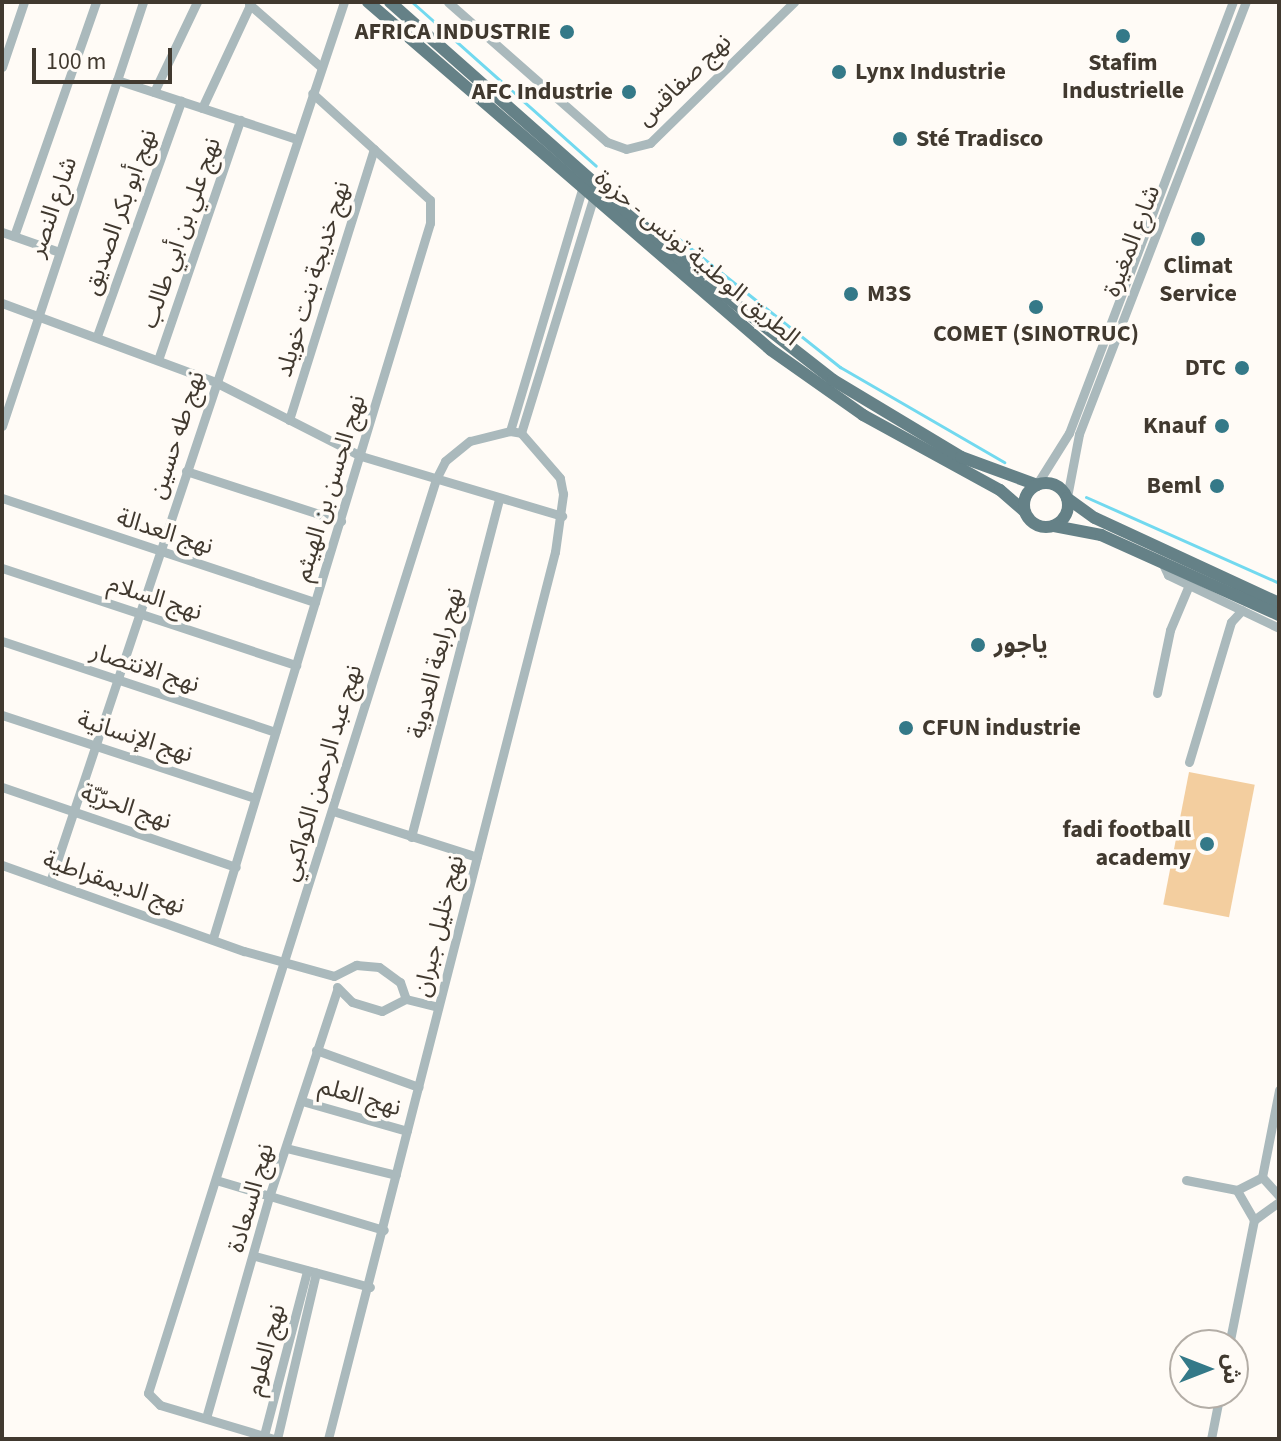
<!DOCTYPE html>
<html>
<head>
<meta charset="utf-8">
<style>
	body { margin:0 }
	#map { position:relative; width:1281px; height:1441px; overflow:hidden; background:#fffbf6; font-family:"Source Sans 3","Noto Sans Arabic",sans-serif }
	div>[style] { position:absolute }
	.green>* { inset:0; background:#f3ce9f; transform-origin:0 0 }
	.stream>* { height:3px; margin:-1.5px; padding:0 1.5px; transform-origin:1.5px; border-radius:1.5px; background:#72d9ef }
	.minor>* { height:9px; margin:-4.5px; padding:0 4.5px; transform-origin:4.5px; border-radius:4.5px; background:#aab9bc }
	.major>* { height:12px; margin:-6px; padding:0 6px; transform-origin:6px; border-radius:6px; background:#658187 }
	.major>.ring { margin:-6px; padding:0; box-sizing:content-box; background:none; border:12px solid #658187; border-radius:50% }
	.dots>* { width:22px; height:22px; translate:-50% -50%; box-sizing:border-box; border:4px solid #fffbf6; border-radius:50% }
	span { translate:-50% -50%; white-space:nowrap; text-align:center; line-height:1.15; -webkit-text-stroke:7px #fffbf6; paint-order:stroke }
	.poi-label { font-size:24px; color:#41392f; font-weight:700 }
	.right { translate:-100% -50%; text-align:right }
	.left { translate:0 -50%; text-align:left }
	.street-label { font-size:24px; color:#41392f }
	.frame { position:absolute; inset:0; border:4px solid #41392f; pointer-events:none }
	.north { position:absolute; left:1169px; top:1329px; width:80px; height:80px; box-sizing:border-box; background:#fffbf6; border:2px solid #b3ada6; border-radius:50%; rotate:90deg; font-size:22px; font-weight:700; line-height:32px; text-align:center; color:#41392f }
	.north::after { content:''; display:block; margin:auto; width:28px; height:36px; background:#347988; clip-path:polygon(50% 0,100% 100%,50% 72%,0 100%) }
	.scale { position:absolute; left:32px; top:48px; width:140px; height:36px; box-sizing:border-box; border:4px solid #41392f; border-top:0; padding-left:10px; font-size:24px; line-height:28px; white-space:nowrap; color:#41392f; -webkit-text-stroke:6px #fffbf6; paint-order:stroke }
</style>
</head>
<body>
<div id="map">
	<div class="green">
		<div style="left:1189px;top:772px;width:67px;height:135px;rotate:11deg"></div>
	</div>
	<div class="stream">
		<div style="left:412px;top:2px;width:246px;rotate:41.7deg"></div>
		<div style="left:679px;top:239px;width:206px;rotate:38.5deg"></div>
		<div style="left:840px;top:367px;width:190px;rotate:30.1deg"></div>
		<div style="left:1086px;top:497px;width:211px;rotate:24deg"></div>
	</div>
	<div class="minor">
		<div style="left:448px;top:2px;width:212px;rotate:41.4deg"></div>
		<div style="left:607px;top:142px;width:20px;rotate:20deg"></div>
		<div style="left:626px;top:149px;width:25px;rotate:-14deg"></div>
		<div style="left:650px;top:143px;width:202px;rotate:-44.4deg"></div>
		<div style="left:249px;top:4px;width:96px;rotate:41.2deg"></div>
		<div style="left:2px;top:67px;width:69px;rotate:-71.3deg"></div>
		<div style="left:117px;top:80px;width:188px;rotate:18.2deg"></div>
		<div style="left:154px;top:92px;width:100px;rotate:-64.5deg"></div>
		<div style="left:202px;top:108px;width:114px;rotate:-65deg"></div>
		<div style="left:2px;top:232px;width:60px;rotate:19.3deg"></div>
		<div style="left:14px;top:236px;width:248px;rotate:-70.7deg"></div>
		<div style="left:2px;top:303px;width:227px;rotate:20.3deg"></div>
		<div style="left:215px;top:382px;width:164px;rotate:26.9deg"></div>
		<div style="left:361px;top:456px;width:210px;rotate:16.6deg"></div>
		<div style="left:97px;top:336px;width:250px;rotate:-70.3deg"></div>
		<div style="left:158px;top:360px;width:254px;rotate:-71.1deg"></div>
		<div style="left:289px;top:420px;width:284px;rotate:-72.6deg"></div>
		<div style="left:2px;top:426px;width:447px;rotate:-71.6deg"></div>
		<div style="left:510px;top:431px;width:252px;rotate:-73.4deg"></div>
		<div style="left:521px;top:433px;width:245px;rotate:-72.9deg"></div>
		<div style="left:186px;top:471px;width:163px;rotate:17.9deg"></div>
		<div style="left:1037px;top:484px;width:60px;rotate:-57.9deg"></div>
		<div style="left:1069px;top:433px;width:461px;rotate:-69.2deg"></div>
		<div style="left:1067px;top:497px;width:64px;rotate:-79.2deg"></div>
		<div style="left:1079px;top:434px;width:463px;rotate:-68.9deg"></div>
		<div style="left:2px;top:498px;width:330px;rotate:18.4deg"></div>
		<div style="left:1162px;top:562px;width:14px;rotate:65deg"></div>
		<div style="left:1168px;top:575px;width:123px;rotate:25.5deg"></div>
		<div style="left:2px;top:568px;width:310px;rotate:18.3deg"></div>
		<div style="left:2px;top:641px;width:288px;rotate:18.4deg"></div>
		<div style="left:1157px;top:693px;width:64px;rotate:-78.3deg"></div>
		<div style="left:1170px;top:630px;width:49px;rotate:-67.1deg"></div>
		<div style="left:2px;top:715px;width:266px;rotate:18.2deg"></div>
		<div style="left:1189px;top:762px;width:146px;rotate:-73.3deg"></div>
		<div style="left:1231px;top:622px;width:16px;rotate:-47deg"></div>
		<div style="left:2px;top:787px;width:247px;rotate:18.9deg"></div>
		<div style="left:333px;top:811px;width:151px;rotate:17.7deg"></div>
		<div style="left:411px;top:837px;width:349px;rotate:-75.4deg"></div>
		<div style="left:2px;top:865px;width:257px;rotate:19.6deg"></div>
		<div style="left:244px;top:951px;width:93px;rotate:15.5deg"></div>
		<div style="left:50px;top:882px;width:928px;rotate:-71.53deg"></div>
		<div style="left:213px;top:938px;width:747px;rotate:-73.12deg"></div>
		<div style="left:430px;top:223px;width:23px;rotate:-90deg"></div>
		<div style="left:430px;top:200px;width:159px;rotate:-137.8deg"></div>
		<div style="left:334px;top:976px;width:25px;rotate:-27deg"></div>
		<div style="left:356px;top:965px;width:23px;rotate:5deg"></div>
		<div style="left:379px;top:967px;width:26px;rotate:36deg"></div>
		<div style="left:400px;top:982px;width:18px;rotate:71deg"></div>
		<div style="left:337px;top:987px;width:21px;rotate:45deg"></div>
		<div style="left:352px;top:1002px;width:31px;rotate:17deg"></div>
		<div style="left:382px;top:1011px;width:27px;rotate:-27deg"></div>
		<div style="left:406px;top:999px;width:33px;rotate:14deg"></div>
		<div style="left:316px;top:1050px;width:109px;rotate:19.8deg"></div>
		<div style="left:302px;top:1101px;width:109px;rotate:15.9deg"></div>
		<div style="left:286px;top:1148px;width:113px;rotate:13.8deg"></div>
		<div style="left:1262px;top:1177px;width:89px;rotate:-78.9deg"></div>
		<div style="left:1262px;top:1177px;width:25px;rotate:48deg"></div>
		<div style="left:216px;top:1180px;width:175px;rotate:16.6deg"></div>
		<div style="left:1186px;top:1180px;width:52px;rotate:11.1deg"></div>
		<div style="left:1237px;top:1190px;width:28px;rotate:-27deg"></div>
		<div style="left:1254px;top:1220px;width:31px;rotate:-36deg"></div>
		<div style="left:255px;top:1256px;width:119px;rotate:15.1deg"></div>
		<div style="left:1229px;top:1345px;width:127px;rotate:-78.7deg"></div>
		<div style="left:1254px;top:1220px;width:34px;rotate:-120deg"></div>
		<div style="left:206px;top:1418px;width:230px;rotate:-74.1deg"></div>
		<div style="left:269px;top:1197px;width:218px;rotate:-71.8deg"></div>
		<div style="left:263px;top:1439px;width:174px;rotate:-75.3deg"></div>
		<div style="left:274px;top:1439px;width:119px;rotate:-163.4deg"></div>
		<div style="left:160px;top:1405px;width:17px;rotate:-135deg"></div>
		<div style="left:148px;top:1393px;width:958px;rotate:-72.51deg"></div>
		<div style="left:436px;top:479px;width:20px;rotate:-63deg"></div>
		<div style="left:445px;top:461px;width:32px;rotate:-39deg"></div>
		<div style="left:470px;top:441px;width:41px;rotate:-14deg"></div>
		<div style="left:510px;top:431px;width:11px;rotate:10deg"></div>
		<div style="left:277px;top:1439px;width:171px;rotate:-76.8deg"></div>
		<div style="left:328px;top:1439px;width:916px;rotate:-75.65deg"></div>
		<div style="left:555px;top:552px;width:59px;rotate:-82.1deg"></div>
		<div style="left:563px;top:494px;width:16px;rotate:-101deg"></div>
		<div style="left:560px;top:478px;width:60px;rotate:-130.9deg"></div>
		<div style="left:1211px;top:1439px;width:47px;rotate:-78.9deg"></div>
	</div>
	<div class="major">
		<div style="left:368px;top:2px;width:532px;rotate:40.81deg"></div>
		<div style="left:771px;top:350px;width:113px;rotate:35.2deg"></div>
		<div style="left:863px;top:415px;width:156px;rotate:28.7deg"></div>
		<div style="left:1000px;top:490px;width:32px;rotate:41deg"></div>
		<div style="left:390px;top:2px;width:414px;rotate:41.5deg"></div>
		<div style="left:700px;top:276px;width:169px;rotate:38deg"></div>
		<div style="left:833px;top:380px;width:149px;rotate:31deg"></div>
		<div style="left:961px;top:457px;width:81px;rotate:20.2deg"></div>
		<div class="ring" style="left:1024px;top:483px;width:32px;height:32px"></div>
		<div style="left:1067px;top:498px;width:34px;rotate:36deg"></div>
		<div style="left:1095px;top:518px;width:203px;rotate:24.8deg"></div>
		<div style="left:1054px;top:526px;width:48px;rotate:10.8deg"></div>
		<div style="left:1101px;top:535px;width:195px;rotate:24.2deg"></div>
	</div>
	<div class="dots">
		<div style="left:567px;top:32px;background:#347988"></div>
		<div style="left:1123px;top:36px;background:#347988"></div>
		<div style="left:839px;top:72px;background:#347988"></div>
		<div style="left:629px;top:92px;background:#347988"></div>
		<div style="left:900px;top:139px;background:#347988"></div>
		<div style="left:1198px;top:239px;background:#347988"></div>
		<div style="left:851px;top:294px;background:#347988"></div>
		<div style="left:1036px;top:307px;background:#347988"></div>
		<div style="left:1242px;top:368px;background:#347988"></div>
		<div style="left:1222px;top:426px;background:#347988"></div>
		<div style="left:1217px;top:486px;background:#347988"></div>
		<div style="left:978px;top:645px;background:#347988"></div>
		<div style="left:906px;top:728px;background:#347988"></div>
		<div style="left:1207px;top:844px;background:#347988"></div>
	</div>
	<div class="poi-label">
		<span class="right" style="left:551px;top:32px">AFRICA INDUSTRIE</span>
		<span style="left:1123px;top:77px">Stafim<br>Industrielle</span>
		<span class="left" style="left:855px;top:72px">Lynx Industrie</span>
		<span class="right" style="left:613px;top:92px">AFC Industrie</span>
		<span class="left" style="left:916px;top:139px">Sté Tradisco</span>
		<span style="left:1198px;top:280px">Climat<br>Service</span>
		<span class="left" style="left:867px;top:294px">M3S</span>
		<span style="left:1036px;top:334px">COMET (SINOTRUC)</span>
		<span class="right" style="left:1226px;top:368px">DTC</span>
		<span class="right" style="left:1206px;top:426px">Knauf</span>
		<span class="right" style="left:1201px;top:486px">Beml</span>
		<span class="left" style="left:994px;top:645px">ياجور</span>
		<span class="left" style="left:922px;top:728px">CFUN industrie</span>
		<span class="right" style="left:1191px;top:844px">fadi football<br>academy</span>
	</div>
	<div class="street-label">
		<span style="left:684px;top:80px;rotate:-44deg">نهج صفاقس</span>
		<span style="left:53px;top:207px;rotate:-71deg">شارع النصر</span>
		<span style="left:120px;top:212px;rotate:-70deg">نهج أبو بكر الصديق</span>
		<span style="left:181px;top:233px;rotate:-71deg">نهج علي بن أبي طالب</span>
		<span style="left:1132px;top:241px;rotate:-69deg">شارع المغيرة</span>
		<span style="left:697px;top:258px;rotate:40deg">الطريق الوطنية تونس - حزوة</span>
		<span style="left:313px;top:279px;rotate:-73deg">نهج خديجة بنت خويلد</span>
		<span style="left:177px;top:435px;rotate:-72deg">نهج طه حسين</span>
		<span style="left:330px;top:488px;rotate:-73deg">نهج الحسن بن الهيثم</span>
		<span style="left:165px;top:532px;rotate:18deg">نهج العدالة</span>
		<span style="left:155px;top:598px;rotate:18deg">نهج السلام</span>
		<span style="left:436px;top:663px;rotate:-75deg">نهج رابعة العدوية</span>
		<span style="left:145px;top:668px;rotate:18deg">نهج الانتصار</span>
		<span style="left:135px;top:737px;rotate:18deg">نهج الإنسانية</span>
		<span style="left:322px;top:773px;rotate:-73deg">نهج عبد الرحمن الكواكبي</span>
		<span style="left:126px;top:807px;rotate:19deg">نهج الحرّيّة</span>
		<span style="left:114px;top:883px;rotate:19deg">نهج الديمقراطية</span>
		<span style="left:439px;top:926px;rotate:-76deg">نهج خليل جبران</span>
		<span style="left:360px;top:1097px;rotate:16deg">نهج العلم</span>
		<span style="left:251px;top:1198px;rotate:-74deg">نهج السعادة</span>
		<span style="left:266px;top:1350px;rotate:-75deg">نهج العلوم</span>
	</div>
	<div class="frame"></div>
	<div class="north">ش</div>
	<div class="scale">100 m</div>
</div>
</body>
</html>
